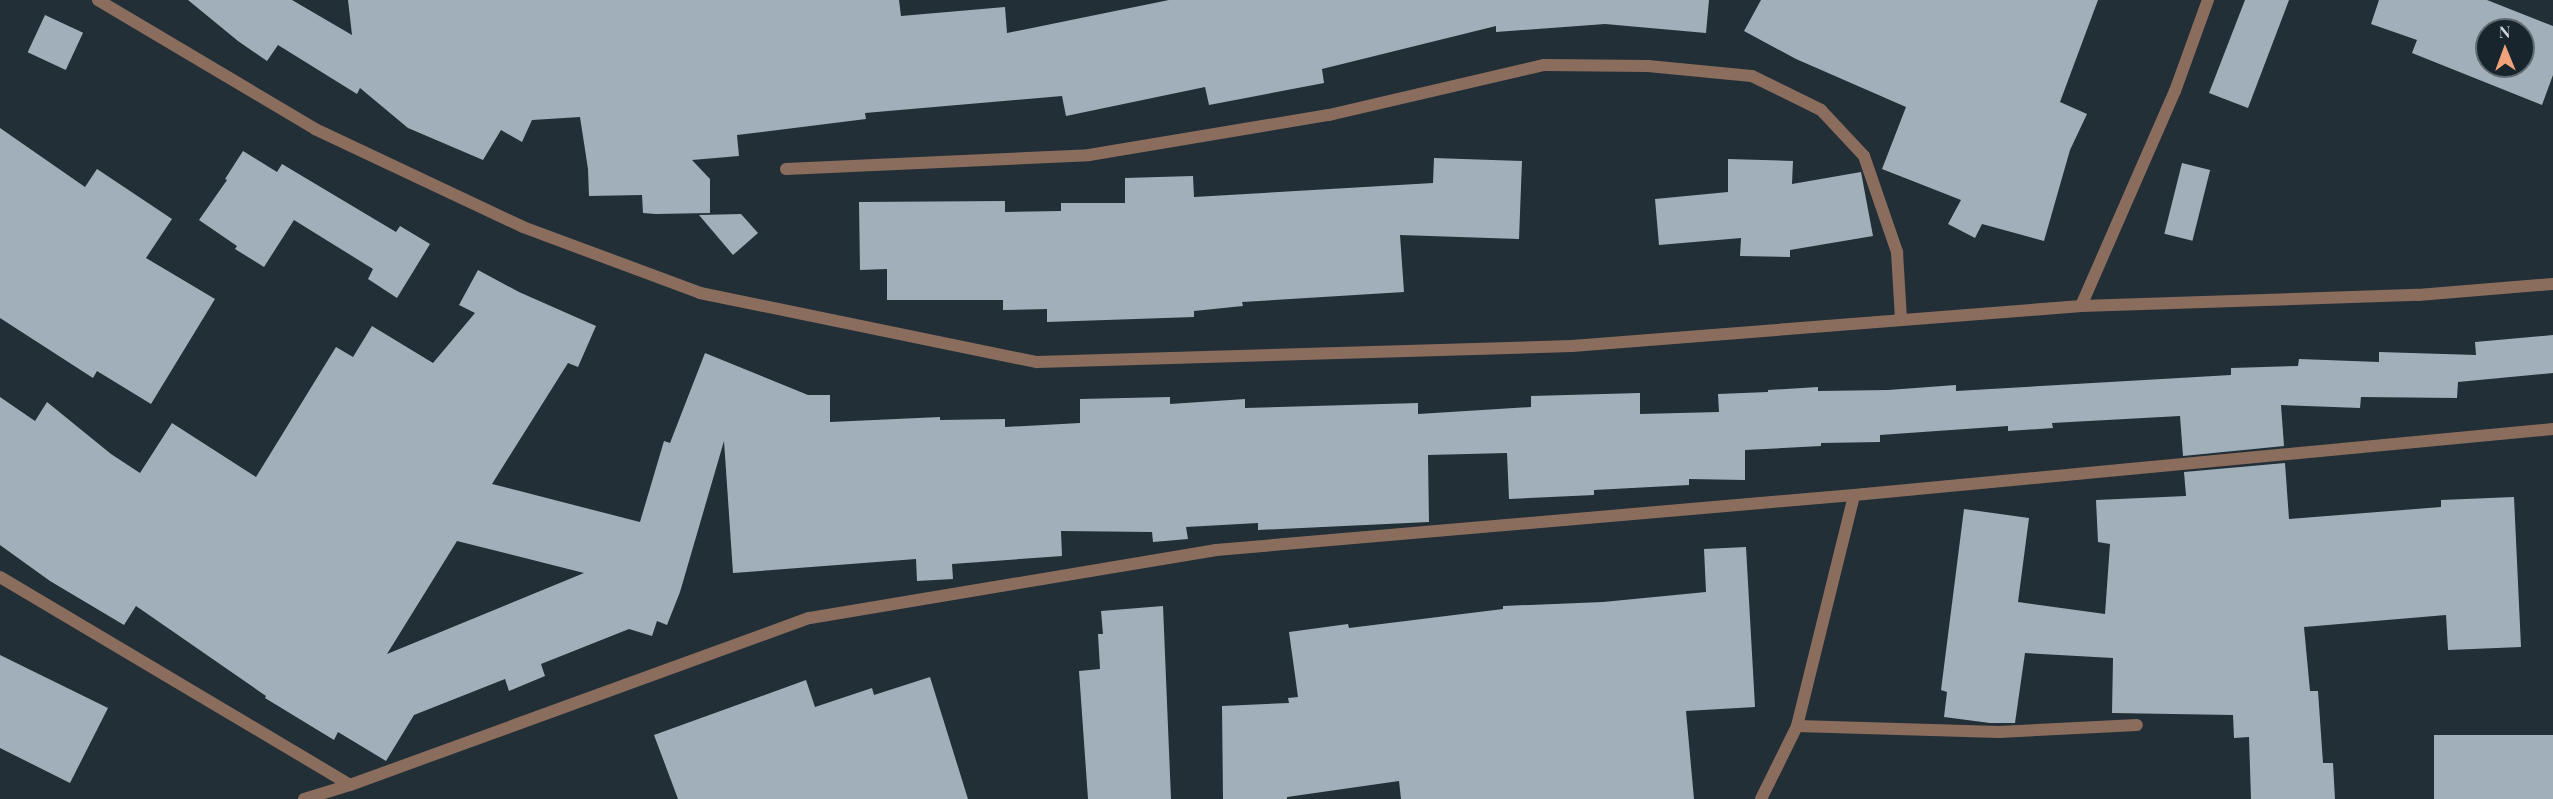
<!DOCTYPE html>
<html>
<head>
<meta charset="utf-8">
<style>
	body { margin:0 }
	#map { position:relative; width:2553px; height:799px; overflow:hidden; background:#232f37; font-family:"Playfair Display",serif }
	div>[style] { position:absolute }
	.building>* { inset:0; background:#a0afb9; transform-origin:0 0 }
	.minor>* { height:12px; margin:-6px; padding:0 6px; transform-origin:6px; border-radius:6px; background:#8b6d5e }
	span { translate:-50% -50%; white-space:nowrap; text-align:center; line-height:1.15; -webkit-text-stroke:6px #19252c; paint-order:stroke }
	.north { position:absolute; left:2475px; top:18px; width:60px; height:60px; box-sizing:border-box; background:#19252c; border:2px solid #616b72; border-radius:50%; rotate:359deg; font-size:16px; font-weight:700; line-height:24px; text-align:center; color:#ced5da }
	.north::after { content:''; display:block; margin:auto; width:21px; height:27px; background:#f0a27b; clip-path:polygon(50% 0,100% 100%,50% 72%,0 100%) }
</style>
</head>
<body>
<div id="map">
	<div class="building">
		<div style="clip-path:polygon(188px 0,292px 0,352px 35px,348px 0,899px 0,901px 16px,1005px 7px,1007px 33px,1169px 0,1709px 0,1706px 33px,1605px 24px,1496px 32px,1496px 26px,1322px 69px,1324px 83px,1209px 105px,1205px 87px,1066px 116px,1062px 96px,865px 113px,866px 119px,737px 135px,739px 156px,692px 160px,710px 179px,710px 213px,656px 214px,643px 213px,642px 195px,589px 196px,588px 169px,580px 117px,532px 120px,522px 142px,501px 130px,483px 160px,408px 128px,360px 88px,357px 94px,278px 45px,267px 61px,238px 41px)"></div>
		<div style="clip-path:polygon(1761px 0,2098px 0,2060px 102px,2087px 114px,2070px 150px,2044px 241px,1982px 224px,1975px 238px,1948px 224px,1961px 200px,1882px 169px,1906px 107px,1796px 59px,1744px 31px)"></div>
		<div style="clip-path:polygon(2245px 0,2289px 0,2248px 108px,2209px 93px)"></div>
		<div style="clip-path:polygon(evenodd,2379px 0,2487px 0,2553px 26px,2553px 75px,2542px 105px,2412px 53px,2417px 40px,2371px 24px,2379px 0,2487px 30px,2523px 30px,2523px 66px,2487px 66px,2487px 30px)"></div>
		<div style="left:45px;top:15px;width:42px;height:41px;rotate:25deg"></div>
		<div style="clip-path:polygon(0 128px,85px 187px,97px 169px,172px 219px,146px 258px,215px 299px,151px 404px,97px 371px,93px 378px,0 318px)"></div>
		<div style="clip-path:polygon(243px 151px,277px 172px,282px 164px,396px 232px,400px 226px,430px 244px,397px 298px,368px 279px,373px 269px,294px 220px,264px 267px,235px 249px,237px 246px,199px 220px,227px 180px,225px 179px)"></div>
		<div style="clip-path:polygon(1434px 158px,1522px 161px,1519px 239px,1400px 235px,1404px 292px,1242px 302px,1243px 306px,1194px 311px,1194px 317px,1047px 322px,1047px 309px,1003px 310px,1003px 300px,887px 300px,887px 269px,860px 270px,859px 202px,1005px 201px,1005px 212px,1061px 211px,1061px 203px,1125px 203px,1125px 178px,1193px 176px,1194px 197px,1433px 183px)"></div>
		<div style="clip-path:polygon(1728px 159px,1793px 161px,1792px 184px,1861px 172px,1873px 236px,1790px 250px,1790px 257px,1740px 256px,1741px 238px,1659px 245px,1655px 199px,1728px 192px)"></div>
		<div style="left:2182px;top:163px;width:29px;height:73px;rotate:14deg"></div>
		<div style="clip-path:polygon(741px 214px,758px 233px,733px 255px,699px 215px)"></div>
		<div style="clip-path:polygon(evenodd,478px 270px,519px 292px,596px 326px,578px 367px,568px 363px,492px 484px,640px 522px,664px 441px,670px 443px,705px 353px,808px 395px,830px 395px,830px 422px,940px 417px,940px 420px,1005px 419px,1005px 427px,1080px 423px,1080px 399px,1170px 397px,1170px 404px,1245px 399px,1245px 408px,1418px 403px,1418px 414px,1531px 407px,1531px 396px,1640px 393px,1640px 414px,1719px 412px,1718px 394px,1768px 392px,1768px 390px,1818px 387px,1818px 391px,1888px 390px,1956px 385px,1956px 391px,2231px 375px,2231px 368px,2298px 366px,2299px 359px,2379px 362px,2379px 352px,2476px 355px,2475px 342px,2553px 335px,2553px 373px,2458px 382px,2457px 398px,2361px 397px,2360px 408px,2281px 405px,2284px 446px,2183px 456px,2180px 416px,2052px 423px,2053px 428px,2008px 431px,2008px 426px,1880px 435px,1880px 442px,1821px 443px,1821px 446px,1745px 450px,1745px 480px,1689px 479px,1689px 485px,1594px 490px,1594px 495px,1509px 499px,1507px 453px,1428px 455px,1429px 522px,1258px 530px,1258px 523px,1186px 527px,1188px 539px,1153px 542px,1152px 532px,1061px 531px,1062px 556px,952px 564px,953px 579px,917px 581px,916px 559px,733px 573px,724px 441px,680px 592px,667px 625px,657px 621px,652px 636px,629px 629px,541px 664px,545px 676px,509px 691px,505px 679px,414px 715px,386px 761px,338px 732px,334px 740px,265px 698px,266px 696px,136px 606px,124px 625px,50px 581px,0 545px,0 397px,35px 421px,47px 402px,111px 454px,140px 473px,172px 423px,256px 477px,336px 347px,353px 357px,372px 326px,433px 363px,475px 313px,459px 305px,478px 270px,457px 541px,584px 573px,387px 654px,457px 541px)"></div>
		<div style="clip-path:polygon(2285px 463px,2289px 519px,2441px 507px,2441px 500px,2514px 497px,2521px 647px,2448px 650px,2446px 615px,2304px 627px,2310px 691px,2318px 691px,2323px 763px,2333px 763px,2335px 799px,2251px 799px,2249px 737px,2234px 738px,2233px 715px,2112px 713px,2113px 658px,2025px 653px,2015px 723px,1990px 723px,1944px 717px,1947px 692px,1941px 690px,1964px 509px,2029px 518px,2018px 602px,2105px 614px,2110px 544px,2098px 542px,2096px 500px,2186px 496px,2184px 472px)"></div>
		<div style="clip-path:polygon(1746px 547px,1755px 707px,1686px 711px,1694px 799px,1401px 799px,1399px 781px,1287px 797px,1287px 799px,1223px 799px,1222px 706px,1289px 703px,1288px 698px,1298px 697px,1289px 632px,1348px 624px,1349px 628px,1503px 609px,1503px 606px,1603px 602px,1706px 592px,1704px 549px)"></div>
		<div style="clip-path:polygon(1163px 606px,1171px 799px,1088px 799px,1079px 671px,1100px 669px,1098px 634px,1103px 634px,1101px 611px)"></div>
		<div style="clip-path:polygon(0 655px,108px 708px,70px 783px,0 748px)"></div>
		<div style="clip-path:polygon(930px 677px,968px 799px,678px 799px,654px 735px,806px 680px,815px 707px,872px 688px,874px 695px)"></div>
		<div style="left:2553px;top:735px;width:64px;height:119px;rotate:90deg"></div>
	</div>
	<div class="minor">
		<div style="left:98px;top:0;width:252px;rotate:30.7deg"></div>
		<div style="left:315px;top:129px;width:230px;rotate:25.2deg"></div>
		<div style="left:523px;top:227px;width:189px;rotate:20.4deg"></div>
		<div style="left:700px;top:293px;width:344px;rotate:11.6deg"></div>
		<div style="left:1037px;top:362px;width:535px;rotate:-1.71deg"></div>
		<div style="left:1572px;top:346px;width:511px;rotate:-4.49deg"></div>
		<div style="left:2081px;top:306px;width:337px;rotate:-1.9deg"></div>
		<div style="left:2418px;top:295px;width:135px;rotate:-4.7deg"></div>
		<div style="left:786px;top:169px;width:303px;rotate:-2.6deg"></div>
		<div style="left:1089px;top:155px;width:243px;rotate:-9.5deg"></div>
		<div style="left:1329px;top:115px;width:221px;rotate:-13.1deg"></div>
		<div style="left:1544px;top:65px;width:104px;rotate:0.6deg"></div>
		<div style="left:1648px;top:66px;width:104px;rotate:5.5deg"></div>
		<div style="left:1752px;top:76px;width:77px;rotate:26.2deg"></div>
		<div style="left:1821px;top:110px;width:63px;rotate:46.9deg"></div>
		<div style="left:1864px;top:156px;width:102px;rotate:71deg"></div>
		<div style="left:1897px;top:252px;width:67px;rotate:86.6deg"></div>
		<div style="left:2081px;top:306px;width:235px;rotate:-66.4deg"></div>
		<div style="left:2175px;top:91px;width:97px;rotate:-70.1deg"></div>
		<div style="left:0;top:577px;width:407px;rotate:30.7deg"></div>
		<div style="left:1797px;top:726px;width:202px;rotate:1.7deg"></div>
		<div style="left:1999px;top:732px;width:138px;rotate:-2.9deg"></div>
		<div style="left:304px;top:799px;width:48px;rotate:-16.9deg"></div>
		<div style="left:350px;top:785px;width:489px;rotate:-20deg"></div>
		<div style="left:810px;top:618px;width:412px;rotate:-9.5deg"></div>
		<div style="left:1216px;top:550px;width:640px;rotate:-4.93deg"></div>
		<div style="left:1854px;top:495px;width:702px;rotate:-5.39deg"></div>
		<div style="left:1761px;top:799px;width:81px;rotate:-63.7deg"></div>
		<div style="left:1797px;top:726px;width:238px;rotate:-76.1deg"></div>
	</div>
	<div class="north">N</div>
</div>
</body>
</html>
